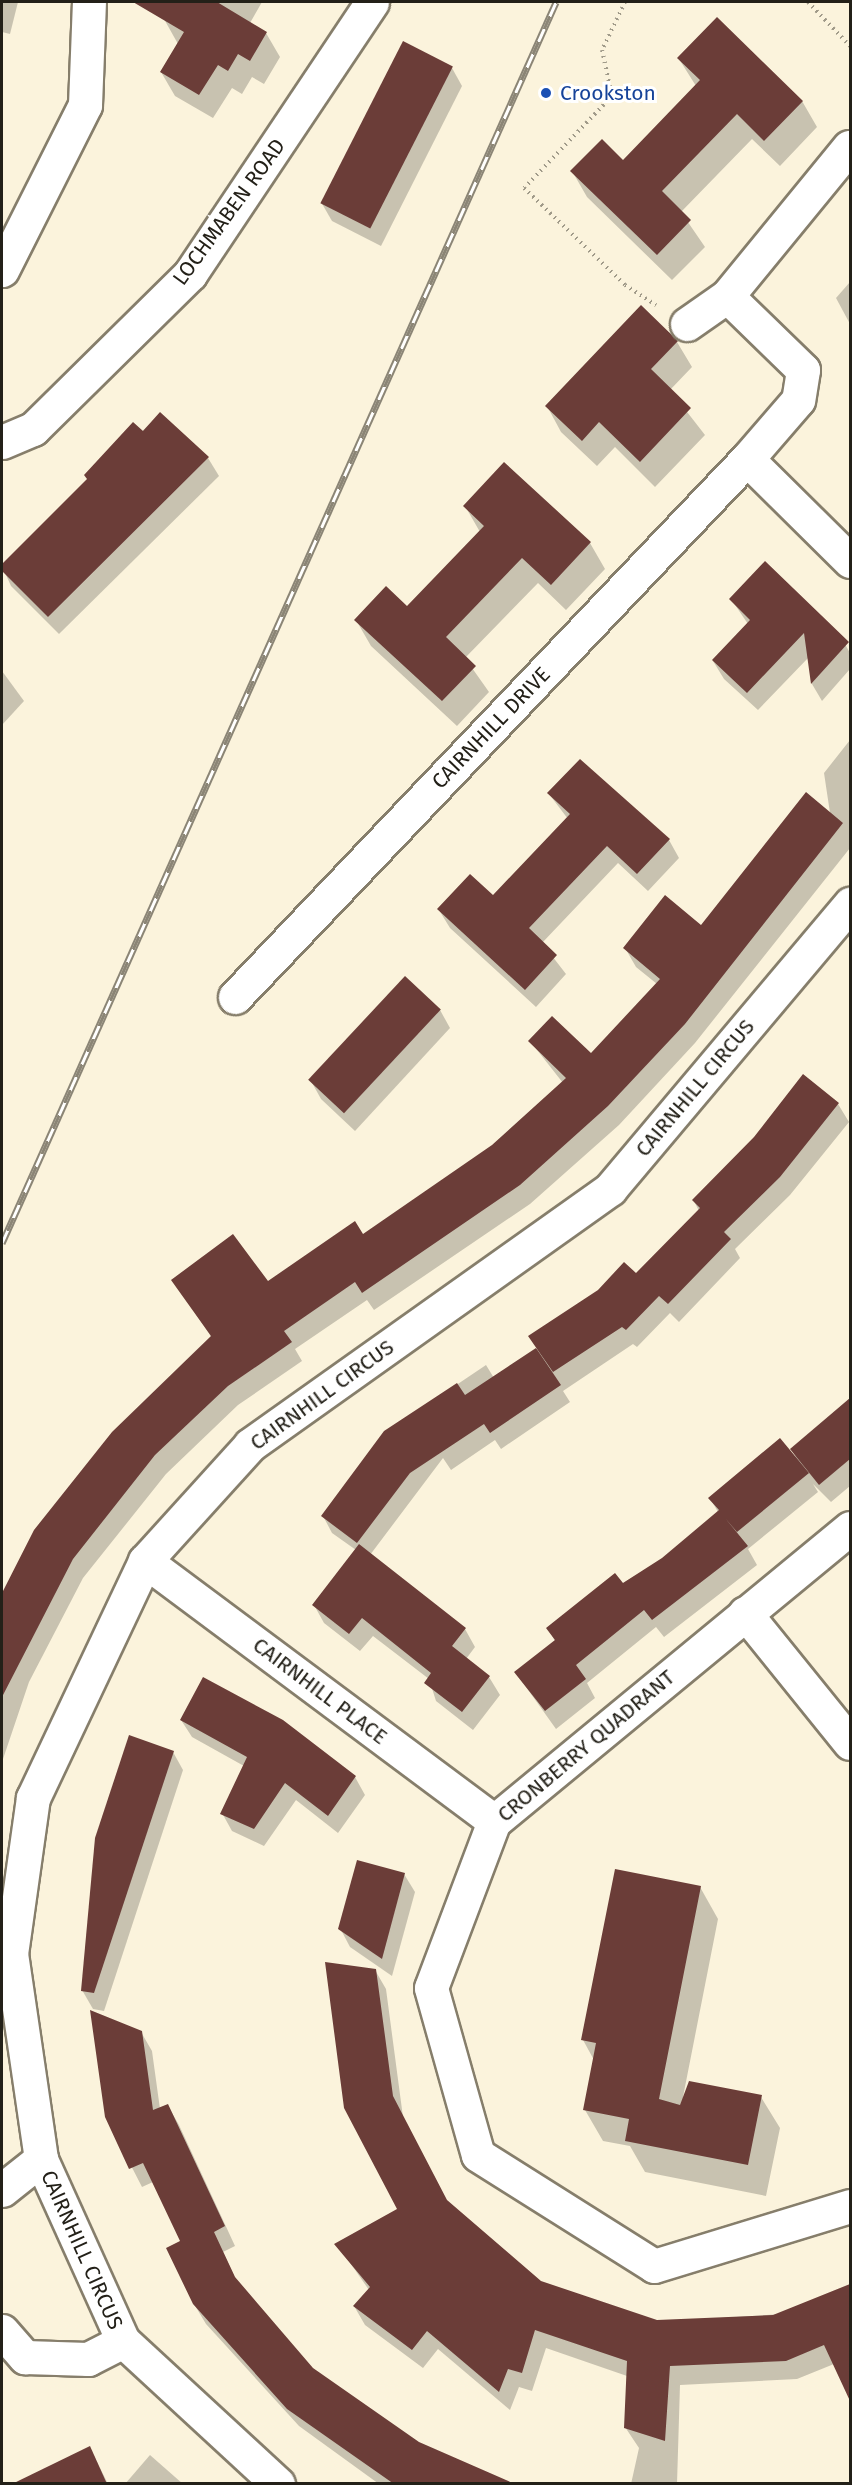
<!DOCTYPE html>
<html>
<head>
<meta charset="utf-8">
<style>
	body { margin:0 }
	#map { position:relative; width:852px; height:2485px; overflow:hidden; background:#fbf3dc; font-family:"Fira Sans",sans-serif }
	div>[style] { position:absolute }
	.shadow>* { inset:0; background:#0003 }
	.building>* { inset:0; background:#6b3d38; transform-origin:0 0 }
	.path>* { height:4px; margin-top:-2px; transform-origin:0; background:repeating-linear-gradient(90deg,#a09a89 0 1.5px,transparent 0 6px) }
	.roads { filter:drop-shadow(2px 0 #867e6b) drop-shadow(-2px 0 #867e6b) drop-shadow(0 2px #867e6b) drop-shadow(0 -2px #867e6b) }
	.street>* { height:33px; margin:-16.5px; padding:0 16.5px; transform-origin:16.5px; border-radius:16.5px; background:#fff }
	.rail>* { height:7px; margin-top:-3.5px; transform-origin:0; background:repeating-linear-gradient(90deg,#fff 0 14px,#8b8576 0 28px); box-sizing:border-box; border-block:2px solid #8b8576 }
	.dots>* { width:16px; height:16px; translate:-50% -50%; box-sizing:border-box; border:3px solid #fff; border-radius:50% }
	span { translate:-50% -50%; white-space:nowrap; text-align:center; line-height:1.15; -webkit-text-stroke:6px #fff; paint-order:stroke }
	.transit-label { font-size:21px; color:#164399 }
	.left { translate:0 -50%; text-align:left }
	.street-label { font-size:21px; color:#232018 }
	.frame { position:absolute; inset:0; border:3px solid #232018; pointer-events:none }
</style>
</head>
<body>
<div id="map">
	<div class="shadow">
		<div style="clip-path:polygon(2px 2px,18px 2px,10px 34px,2px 32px)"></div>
		<div style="clip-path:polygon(174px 2px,262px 2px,250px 23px,266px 33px,280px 57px,264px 84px,252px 77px,242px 94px,232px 88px,213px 118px,175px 96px,161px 72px,178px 44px,164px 19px)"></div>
		<div style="clip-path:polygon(679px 59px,802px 101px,817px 127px,780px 166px,752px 139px,681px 212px,705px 247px,672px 280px,587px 197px,572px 171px,623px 162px,696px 86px)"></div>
		<div style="clip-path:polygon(452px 68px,462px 86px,381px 246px,332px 221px,321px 202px)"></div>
		<div style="clip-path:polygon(850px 282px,850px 324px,836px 298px)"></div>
		<div style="clip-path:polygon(677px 342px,692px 367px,670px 390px,705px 435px,655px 487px,615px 447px,597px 466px,561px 432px,547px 406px)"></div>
		<div style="clip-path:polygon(160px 414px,208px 458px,219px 476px,59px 634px,11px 586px,2px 566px)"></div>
		<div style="clip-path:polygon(465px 506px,590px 543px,605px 569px,566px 610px,538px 583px,465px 658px,489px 692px,457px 726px,371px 646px,356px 620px,407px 608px,480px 532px)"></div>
		<div style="clip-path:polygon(731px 599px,841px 637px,850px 653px,850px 669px,822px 701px,812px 684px,809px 657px,758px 710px,724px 679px,713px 661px,748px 624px)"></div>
		<div style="clip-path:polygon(2px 671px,24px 701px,2px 725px)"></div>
		<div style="clip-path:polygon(850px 740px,850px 848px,695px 1043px,619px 1125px,530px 1204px,374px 1310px,367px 1300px,295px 1349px,302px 1361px,238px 1405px,166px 1474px,83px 1578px,29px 1682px,2px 1762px,2px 1597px,35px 1531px,212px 1338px,173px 1280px,267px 1283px,363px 1236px,493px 1146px,563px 1083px,530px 1041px,591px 1055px,657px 984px,636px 967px,625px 948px,701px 927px,830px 813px,824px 773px)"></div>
		<div style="clip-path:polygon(549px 794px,669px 840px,679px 858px,648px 891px,618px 863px,542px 943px,566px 974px,536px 1007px,450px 928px,439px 910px,493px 897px,568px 819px)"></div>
		<div style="clip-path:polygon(440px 1010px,450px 1028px,355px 1131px,321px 1099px,311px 1081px)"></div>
		<div style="clip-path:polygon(838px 1104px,849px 1122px,790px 1195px,735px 1249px,740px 1258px,679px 1322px,670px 1313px,637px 1347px,633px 1344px,563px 1391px,570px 1402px,501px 1449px,495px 1440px,451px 1470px,443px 1458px,370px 1555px,465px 1629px,475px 1647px,466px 1659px,489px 1677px,500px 1695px,473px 1730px,436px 1701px,429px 1679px,373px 1636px,360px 1651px,324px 1623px,314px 1605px,356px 1550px,332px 1533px,323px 1516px,385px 1433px,486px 1365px,494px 1378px,538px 1349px,636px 1276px,699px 1211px,694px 1201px)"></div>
		<div style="clip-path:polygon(850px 1398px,850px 1486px,831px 1502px,813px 1484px,818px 1492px,748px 1549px,757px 1565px,664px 1637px,656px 1627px,587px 1683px,595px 1698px,556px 1729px,516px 1673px,555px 1641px,548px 1628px,663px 1559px,718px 1512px,710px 1498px,796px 1456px,792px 1449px)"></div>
		<div style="clip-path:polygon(181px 1720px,355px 1777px,365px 1795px,338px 1833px,296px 1800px,264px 1846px,232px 1831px,222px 1813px,244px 1766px,192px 1737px)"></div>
		<div style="clip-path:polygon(173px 1752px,183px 1770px,104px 2011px,93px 2009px,82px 1990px)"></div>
		<div style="clip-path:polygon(404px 1874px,415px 1892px,392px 1976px,350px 1947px,340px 1928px)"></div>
		<div style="clip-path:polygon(700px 1887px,718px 1919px,683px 2097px,761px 2097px,780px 2128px,766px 2196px,645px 2172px,630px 2146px,603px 2141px,585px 2110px,594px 2060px,583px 2040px)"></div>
		<div style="clip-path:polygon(375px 1970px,386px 1989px,403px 2117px,448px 2203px,540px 2282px,657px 2322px,847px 2310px,850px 2398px,834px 2364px,797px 2379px,680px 2385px,677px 2484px,631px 2484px,639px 2448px,625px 2427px,627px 2376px,546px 2348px,532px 2391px,519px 2387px,510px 2410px,438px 2349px,423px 2368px,365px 2325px,354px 2306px,369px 2290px,337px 2244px,399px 2210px)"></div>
		<div style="clip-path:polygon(141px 2032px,152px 2051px,160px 2109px,168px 2106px,179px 2125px,235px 2246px,223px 2252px,238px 2284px,312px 2369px,418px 2444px,508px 2484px,379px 2484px,299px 2426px,206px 2324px,194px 2304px,182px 2242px,153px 2182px,142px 2187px,106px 2117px)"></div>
		<div style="clip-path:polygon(90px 2448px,108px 2484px,15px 2484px)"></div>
		<div style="clip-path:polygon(150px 2455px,183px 2484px,125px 2484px)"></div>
	</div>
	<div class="building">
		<div style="clip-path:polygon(133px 2px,217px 2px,267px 32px,250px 61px,238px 54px,228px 71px,218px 65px,199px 95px,160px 72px,184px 32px)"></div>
		<div style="clip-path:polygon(717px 17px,803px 101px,764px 141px,737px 114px,662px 191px,691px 220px,657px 255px,570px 171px,602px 139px,623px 160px,700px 80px,677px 58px)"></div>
		<div style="left:403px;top:41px;width:56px;height:182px;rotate:27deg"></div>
		<div style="clip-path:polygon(641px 305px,678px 341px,651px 369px,691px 408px,640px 462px,599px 422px,582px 441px,545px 406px)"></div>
		<div style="clip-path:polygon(160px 412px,209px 457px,48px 617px,2px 571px,2px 564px,87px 479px,84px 475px,133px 422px,143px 431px)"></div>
		<div style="clip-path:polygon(504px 462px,591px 542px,551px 585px,522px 558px,446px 637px,476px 666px,442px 701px,354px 620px,386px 586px,407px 606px,484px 526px,463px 506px)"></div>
		<div style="clip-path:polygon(765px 561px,849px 642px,811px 684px,804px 633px,747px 693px,712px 660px,750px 620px,729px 599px)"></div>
		<div style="clip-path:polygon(580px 759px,670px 839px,637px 874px,607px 846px,529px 928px,557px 955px,525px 990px,437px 909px,470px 874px,493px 895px,570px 814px,547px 793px)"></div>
		<div style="clip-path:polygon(806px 792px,843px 823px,685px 1024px,608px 1106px,520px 1185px,362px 1293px,355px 1282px,284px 1331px,292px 1342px,228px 1386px,155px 1455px,73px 1559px,2px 1697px,2px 1593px,34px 1530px,112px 1432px,211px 1336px,171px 1280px,233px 1234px,268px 1281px,355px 1221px,363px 1234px,492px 1145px,566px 1078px,528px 1041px,552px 1016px,591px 1053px,660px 979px,623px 948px,665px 895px,701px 925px)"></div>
		<div style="left:405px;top:976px;width:49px;height:142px;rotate:43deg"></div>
		<div style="clip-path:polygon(803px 1074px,839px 1103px,780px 1177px,724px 1232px,731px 1239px,668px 1304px,659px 1296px,626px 1330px,622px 1327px,553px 1372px,528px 1336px,598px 1290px,624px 1262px,636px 1273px,700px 1208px,692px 1200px,754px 1137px)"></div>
		<div style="clip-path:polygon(536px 1348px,561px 1385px,490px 1433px,484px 1424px,410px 1473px,357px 1543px,321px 1516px,384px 1431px,457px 1383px,465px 1395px)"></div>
		<div style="clip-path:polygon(850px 1398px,850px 1459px,819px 1485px,790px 1449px)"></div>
		<div style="clip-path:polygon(780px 1438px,809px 1473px,737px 1532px,725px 1518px,748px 1546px,652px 1620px,644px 1610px,607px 1640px,576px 1665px,586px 1679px,545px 1711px,514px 1672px,555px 1640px,546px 1628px,615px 1573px,623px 1583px,662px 1558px,719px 1510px,708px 1498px)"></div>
		<div style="clip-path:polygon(359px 1544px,466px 1628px,452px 1646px,490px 1676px,462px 1712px,424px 1683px,431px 1673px,362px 1618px,349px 1634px,312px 1605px)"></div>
		<div style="clip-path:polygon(203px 1677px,283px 1720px,356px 1776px,328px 1816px,285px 1783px,254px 1829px,220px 1814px,247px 1757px,180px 1720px)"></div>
		<div style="clip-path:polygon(129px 1735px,174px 1751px,94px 1993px,81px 1991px,95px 1838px)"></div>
		<div style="clip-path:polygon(357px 1860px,405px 1873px,382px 1959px,338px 1929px)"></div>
		<div style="clip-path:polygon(615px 1869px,701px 1886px,659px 2099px,680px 2105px,689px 2081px,762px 2095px,748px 2165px,625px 2141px,629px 2119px,583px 2110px,596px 2043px,581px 2040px)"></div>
		<div style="clip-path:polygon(325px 1962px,376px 1969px,393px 2096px,447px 2200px,541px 2281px,657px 2320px,773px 2315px,850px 2284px,850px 2401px,824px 2345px,786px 2361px,670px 2366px,665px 2441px,624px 2428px,627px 2361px,535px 2330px,522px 2373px,508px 2369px,499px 2392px,427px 2331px,412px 2350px,353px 2306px,370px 2287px,334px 2244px,397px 2209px,344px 2108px)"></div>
		<div style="clip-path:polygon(90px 2010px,142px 2031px,153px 2110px,168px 2104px,225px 2226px,214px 2232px,235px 2277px,313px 2368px,419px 2442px,515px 2484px,394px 2484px,287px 2409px,193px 2304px,166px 2248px,180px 2241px,143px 2163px,129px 2169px,105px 2117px)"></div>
		<div style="clip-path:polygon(90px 2446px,107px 2484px,12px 2484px)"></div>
	</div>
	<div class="path">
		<div style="left:625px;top:2px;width:53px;rotate:115.6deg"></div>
		<div style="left:602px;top:50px;width:47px;rotate:77.7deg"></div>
		<div style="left:612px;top:96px;width:127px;rotate:133.7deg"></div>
		<div style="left:524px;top:188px;width:140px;rotate:43.8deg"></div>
		<div style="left:625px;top:285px;width:37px;rotate:33deg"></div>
		<div style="left:808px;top:2px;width:61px;rotate:46.3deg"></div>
	</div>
	<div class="roads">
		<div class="street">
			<div style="left:849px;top:147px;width:193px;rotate:129.3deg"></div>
			<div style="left:727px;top:296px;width:106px;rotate:44.2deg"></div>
			<div style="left:803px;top:370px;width:30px;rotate:99deg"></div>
			<div style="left:798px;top:400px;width:78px;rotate:130.8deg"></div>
			<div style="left:747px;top:459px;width:145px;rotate:44.7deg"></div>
			<div style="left:2px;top:270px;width:185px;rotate:-63.3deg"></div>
			<div style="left:85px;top:105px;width:103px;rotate:-87.8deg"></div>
			<div style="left:687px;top:324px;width:49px;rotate:-35deg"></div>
			<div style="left:2px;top:442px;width:34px;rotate:-23deg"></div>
			<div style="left:33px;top:429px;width:221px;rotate:-44.6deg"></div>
			<div style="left:190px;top:274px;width:327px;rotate:-56.2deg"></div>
			<div style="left:235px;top:997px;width:743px;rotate:-46.42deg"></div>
			<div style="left:850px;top:1528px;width:461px;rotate:140.5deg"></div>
			<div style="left:494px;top:1821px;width:178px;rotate:110.7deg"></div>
			<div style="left:431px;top:1988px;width:173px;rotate:74.3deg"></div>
			<div style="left:478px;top:2155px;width:208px;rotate:32.2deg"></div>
			<div style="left:654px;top:2266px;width:205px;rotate:-17deg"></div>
			<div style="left:145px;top:1561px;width:435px;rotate:36.7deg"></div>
			<div style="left:745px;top:1613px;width:167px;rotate:51.1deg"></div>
			<div style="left:2px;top:2190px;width:50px;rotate:-38.5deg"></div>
			<div style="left:2px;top:2331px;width:35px;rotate:49deg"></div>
			<div style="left:25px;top:2357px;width:63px;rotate:1.8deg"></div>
			<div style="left:88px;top:2359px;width:39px;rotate:-27deg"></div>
			<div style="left:278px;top:2484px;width:211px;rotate:-137.3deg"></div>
			<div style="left:123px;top:2341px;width:200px;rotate:-114.3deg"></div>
			<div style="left:41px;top:2159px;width:207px;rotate:-98.3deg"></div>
			<div style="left:11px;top:1954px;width:158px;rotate:-82deg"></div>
			<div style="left:33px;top:1798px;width:262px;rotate:-64.7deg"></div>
			<div style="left:145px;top:1561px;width:156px;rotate:-47.8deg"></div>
			<div style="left:250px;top:1445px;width:442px;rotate:-35.4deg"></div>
			<div style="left:610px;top:1189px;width:373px;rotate:-49.9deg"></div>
		</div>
	</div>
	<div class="rail">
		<div style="left:2px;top:1243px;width:1359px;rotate:-65.94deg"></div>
	</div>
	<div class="dots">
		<div style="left:546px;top:93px;background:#1a4fb4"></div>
	</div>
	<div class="transit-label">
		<span class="left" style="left:560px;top:93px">Crookston</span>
	</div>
	<div class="street-label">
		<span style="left:229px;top:212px;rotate:-54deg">LOCHMABEN ROAD</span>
		<span style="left:491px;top:728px;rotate:-46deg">CAIRNHILL DRIVE</span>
		<span style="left:695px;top:1088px;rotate:-50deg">CAIRNHILL CIRCUS</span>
		<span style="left:322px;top:1395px;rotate:-36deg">CAIRNHILL CIRCUS</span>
		<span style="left:320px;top:1691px;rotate:37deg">CAIRNHILL PLACE</span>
		<span style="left:586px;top:1746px;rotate:-40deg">CRONBERRY QUADRANT</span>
		<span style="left:82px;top:2250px;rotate:66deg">CAIRNHILL CIRCUS</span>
	</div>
	<div class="frame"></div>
</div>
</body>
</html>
